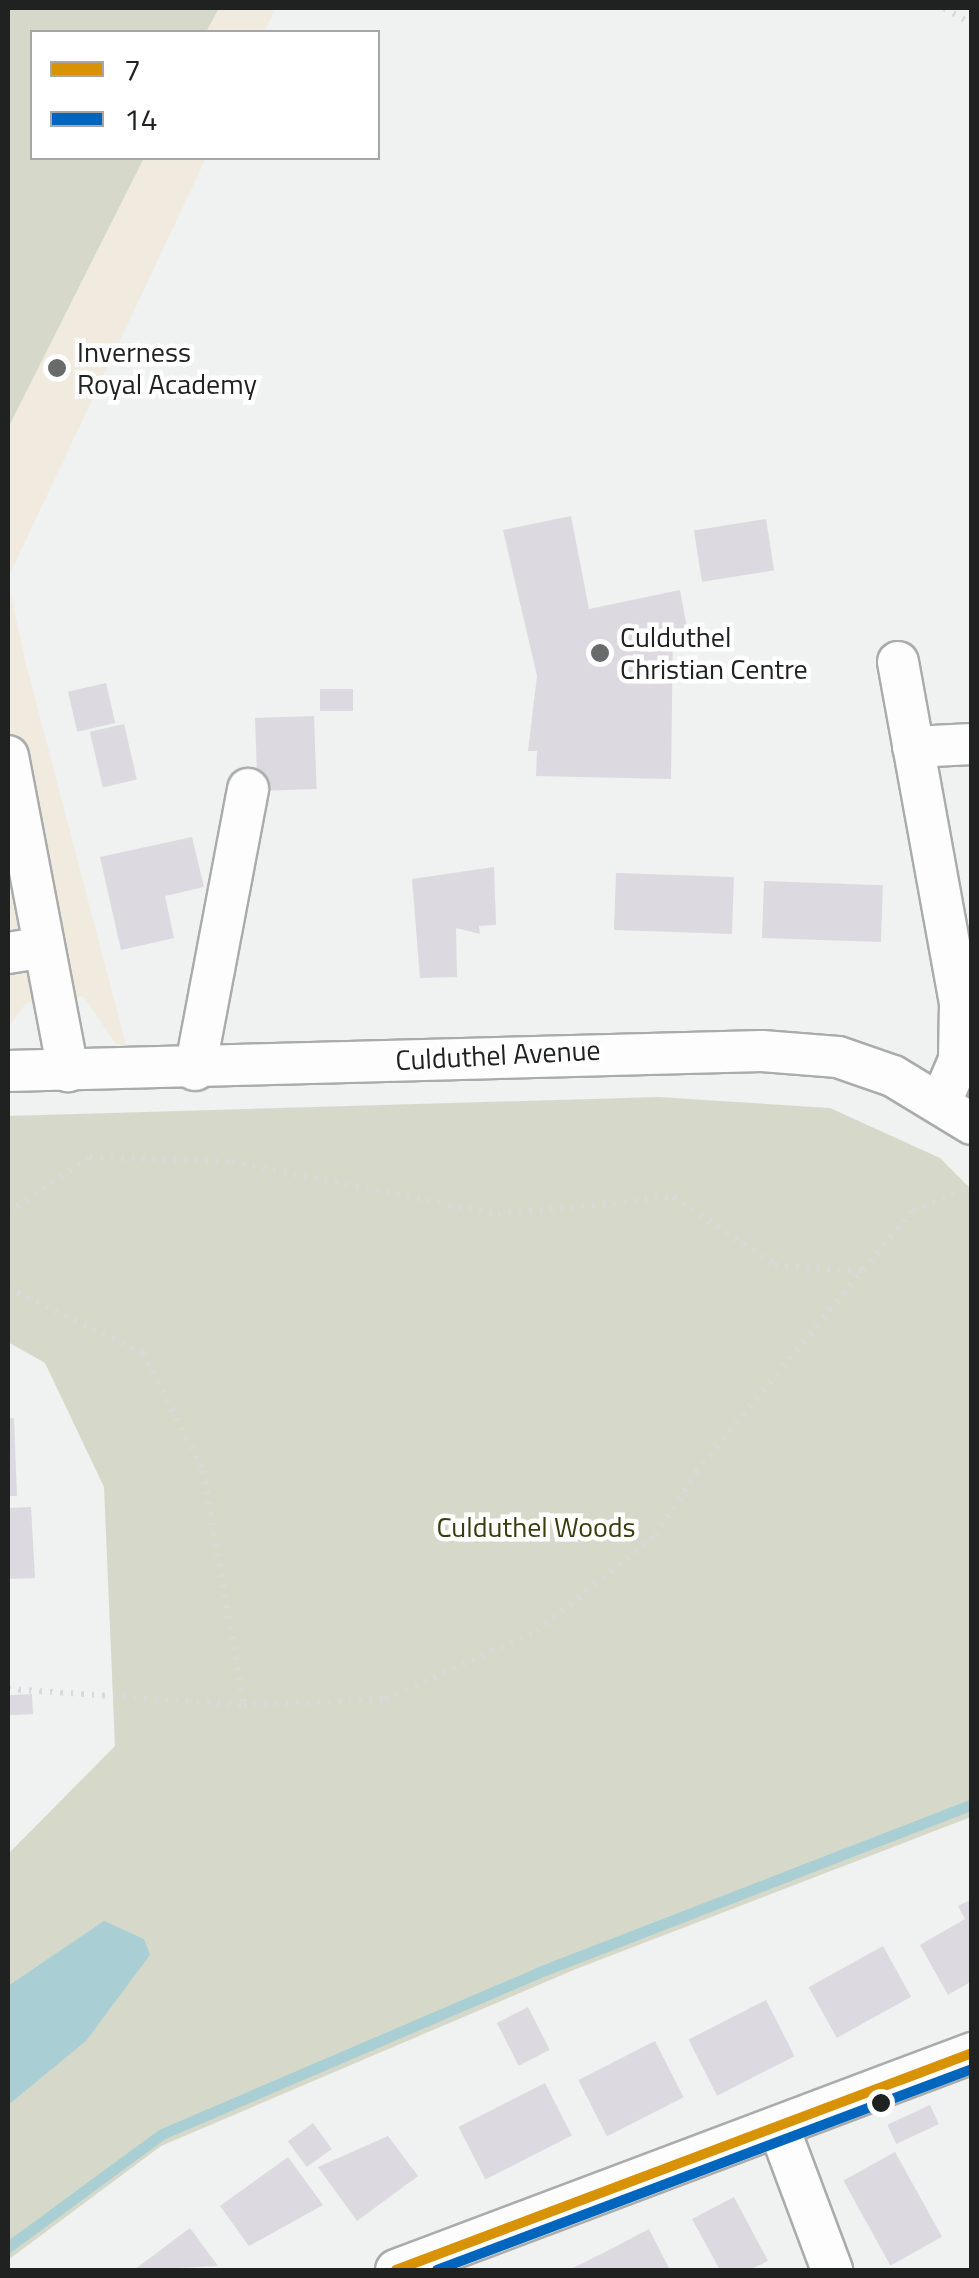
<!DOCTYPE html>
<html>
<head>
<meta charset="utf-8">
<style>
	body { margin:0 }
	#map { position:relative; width:979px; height:2278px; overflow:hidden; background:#f0f1f1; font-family:"Titillium Web",sans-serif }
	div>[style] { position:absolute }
	.education>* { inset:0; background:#f1eadf }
	.green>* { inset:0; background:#d6d9c9 }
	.water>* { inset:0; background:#a9cfd4 }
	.stream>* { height:11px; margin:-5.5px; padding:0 5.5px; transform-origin:5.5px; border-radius:5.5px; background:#a9cfd4 }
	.building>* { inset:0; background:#dcd9e1; transform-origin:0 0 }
	.path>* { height:6px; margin-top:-3px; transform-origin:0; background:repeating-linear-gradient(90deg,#d9d9d9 0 2.5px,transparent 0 10.5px) }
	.roads { filter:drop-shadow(2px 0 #aaabab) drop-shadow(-2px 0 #aaabab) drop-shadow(0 2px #aaabab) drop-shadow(0 -2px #aaabab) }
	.minor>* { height:40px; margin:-20px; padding:0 20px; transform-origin:20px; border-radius:20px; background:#fdfdfd }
	.bus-1>* { height:10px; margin:-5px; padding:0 5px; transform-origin:5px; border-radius:5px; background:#d79205 }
	.bus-2>* { height:10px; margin:-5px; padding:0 5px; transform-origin:5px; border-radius:5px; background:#0065bd }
	.dots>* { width:28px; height:28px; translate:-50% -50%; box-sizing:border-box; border:5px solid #fff; border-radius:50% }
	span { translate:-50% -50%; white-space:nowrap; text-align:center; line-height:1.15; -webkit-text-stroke:9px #fff; paint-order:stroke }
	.poi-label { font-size:28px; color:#202121 }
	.left { translate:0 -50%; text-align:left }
	.street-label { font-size:28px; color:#202121 }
	.park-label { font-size:28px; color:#393d0b }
	.frame { position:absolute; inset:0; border:10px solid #202121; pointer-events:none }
	.legend { position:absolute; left:30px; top:30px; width:350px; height:130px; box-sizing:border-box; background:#fff; border:2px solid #a6a6a6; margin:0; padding:12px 18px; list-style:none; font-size:30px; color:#202121 }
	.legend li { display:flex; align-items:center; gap:20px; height:50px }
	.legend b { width:50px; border:2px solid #a6a6a6 }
</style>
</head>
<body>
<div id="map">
	<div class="education">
		<div style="clip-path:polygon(8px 8px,276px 8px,264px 32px,32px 32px,32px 158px,206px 158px,8px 578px)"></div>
		<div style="clip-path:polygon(8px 581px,25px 660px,126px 1045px,116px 1044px,83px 996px,26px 1003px,8px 1028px)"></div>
	</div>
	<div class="green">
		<div style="clip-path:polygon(8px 8px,219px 8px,206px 32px,32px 32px,32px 158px,144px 158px,8px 428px)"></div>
		<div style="clip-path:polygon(658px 1097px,830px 1108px,940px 1158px,972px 1190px,971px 1817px,576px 1969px,161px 2146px,8px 2260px,8px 1854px,115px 1746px,104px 1487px,45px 1363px,8px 1342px,8px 1116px)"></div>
	</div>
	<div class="water">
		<div style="clip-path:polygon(104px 1921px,144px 1939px,150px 1955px,86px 2041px,8px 2105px,8px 1986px)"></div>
	</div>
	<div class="stream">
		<div style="left:8px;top:2247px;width:191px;rotate:-36.3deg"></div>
		<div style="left:162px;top:2134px;width:408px;rotate:-23.2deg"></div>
		<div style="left:537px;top:1973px;width:467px;rotate:-21.2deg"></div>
	</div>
	<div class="building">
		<div style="clip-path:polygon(571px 516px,589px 609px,680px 590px,687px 628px,673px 631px,671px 779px,536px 776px,537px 751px,528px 751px,537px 676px,503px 530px)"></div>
		<div style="left:766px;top:519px;width:52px;height:73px;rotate:81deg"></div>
		<div style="left:106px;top:683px;width:41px;height:39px;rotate:77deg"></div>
		<div style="left:353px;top:689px;width:22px;height:33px;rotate:90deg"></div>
		<div style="left:314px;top:716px;width:73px;height:59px;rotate:88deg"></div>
		<div style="left:124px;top:724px;width:57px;height:35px;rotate:77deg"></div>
		<div style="clip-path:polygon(192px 837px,204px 887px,165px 896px,174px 938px,121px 950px,100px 857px)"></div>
		<div style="clip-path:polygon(494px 867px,496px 925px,479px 926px,480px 934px,456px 928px,457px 977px,420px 978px,412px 879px)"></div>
		<div style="left:616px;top:873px;width:118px;height:57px;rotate:2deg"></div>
		<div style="left:764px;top:881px;width:119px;height:57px;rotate:2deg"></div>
		<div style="clip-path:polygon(8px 1418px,14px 1418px,17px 1496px,8px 1496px)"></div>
		<div style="clip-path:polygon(31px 1507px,35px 1578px,8px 1579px,8px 1508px)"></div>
		<div style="left:32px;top:1694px;width:20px;height:24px;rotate:87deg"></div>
		<div style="clip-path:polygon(972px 1899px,972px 1981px,948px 1995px,920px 1945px,965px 1919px,958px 1906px)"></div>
		<div style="left:883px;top:1946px;width:58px;height:85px;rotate:61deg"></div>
		<div style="left:766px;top:2000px;width:63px;height:87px;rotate:63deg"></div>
		<div style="left:528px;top:2007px;width:48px;height:35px;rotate:63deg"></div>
		<div style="left:655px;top:2041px;width:63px;height:86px;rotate:63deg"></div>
		<div style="left:545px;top:2083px;width:59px;height:97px;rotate:63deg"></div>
		<div style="left:930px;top:2105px;width:21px;height:47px;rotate:65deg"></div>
		<div style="left:313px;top:2123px;width:32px;height:31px;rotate:54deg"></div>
		<div style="clip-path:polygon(388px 2136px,418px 2176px,357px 2221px,318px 2167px)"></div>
		<div style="left:895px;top:2152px;width:97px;height:59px;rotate:61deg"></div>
		<div style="clip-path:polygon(288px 2157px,323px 2205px,249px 2246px,220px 2206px)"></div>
		<div style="clip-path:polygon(734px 2197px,768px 2261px,749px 2270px,720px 2270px,692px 2219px)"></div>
		<div style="clip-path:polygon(190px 2228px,218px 2266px,134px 2270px)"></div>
		<div style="clip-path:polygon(649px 2229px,670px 2270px,569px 2270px,611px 2249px)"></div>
	</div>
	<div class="path">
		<div style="left:944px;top:8px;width:32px;rotate:30deg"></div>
		<div style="left:8px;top:1212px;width:99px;rotate:-33.9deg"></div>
		<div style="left:90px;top:1157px;width:142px;rotate:2deg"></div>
		<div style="left:232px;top:1162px;width:271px;rotate:11.1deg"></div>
		<div style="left:498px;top:1214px;width:177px;rotate:-5.5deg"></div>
		<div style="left:674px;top:1197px;width:122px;rotate:34deg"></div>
		<div style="left:775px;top:1265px;width:88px;rotate:3.9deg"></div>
		<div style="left:8px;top:1288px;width:150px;rotate:25.7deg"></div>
		<div style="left:143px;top:1353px;width:132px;rotate:63deg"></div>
		<div style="left:203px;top:1471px;width:238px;rotate:80.1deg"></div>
		<div style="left:8px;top:1689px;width:237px;rotate:3.9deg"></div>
		<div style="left:244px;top:1705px;width:142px;rotate:-2.4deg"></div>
		<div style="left:386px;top:1699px;width:166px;rotate:-24.2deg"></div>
		<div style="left:537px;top:1631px;width:153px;rotate:-38.9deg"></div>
		<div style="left:656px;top:1535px;width:75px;rotate:-57.6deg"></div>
		<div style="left:696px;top:1472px;width:340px;rotate:-50.4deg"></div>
		<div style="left:913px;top:1210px;width:64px;rotate:-22.1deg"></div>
	</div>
	<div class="roads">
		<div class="minor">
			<div style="left:898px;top:662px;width:346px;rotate:79.7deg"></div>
			<div style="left:960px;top:1002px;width:58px;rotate:91deg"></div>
			<div style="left:959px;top:1060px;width:46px;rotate:113.2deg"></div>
			<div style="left:913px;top:747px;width:59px;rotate:-2.9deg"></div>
			<div style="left:8px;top:756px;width:321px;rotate:79.2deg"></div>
			<div style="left:8px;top:953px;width:36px;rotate:-9deg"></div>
			<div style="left:195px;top:1070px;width:286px;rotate:-79.3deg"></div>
			<div style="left:8px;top:1071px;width:754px;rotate:-1.52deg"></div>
			<div style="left:762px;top:1051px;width:76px;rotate:4.5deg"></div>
			<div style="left:838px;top:1057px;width:58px;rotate:19.1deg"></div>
			<div style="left:893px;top:1076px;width:92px;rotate:31.3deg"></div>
			<div style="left:779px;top:2128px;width:152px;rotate:69.5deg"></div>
			<div style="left:396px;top:2270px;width:616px;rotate:-20.64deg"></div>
		</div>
	</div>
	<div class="bus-1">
		<div style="left:396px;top:2270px;width:616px;rotate:-20.64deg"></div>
	</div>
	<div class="bus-2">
		<div style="left:437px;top:2270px;width:572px;rotate:-20.59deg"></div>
	</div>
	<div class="dots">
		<div style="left:57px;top:368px;background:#696a6a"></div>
		<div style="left:600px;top:653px;background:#696a6a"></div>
		<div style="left:881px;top:2103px;background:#202121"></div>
	</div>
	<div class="poi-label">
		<span class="left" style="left:77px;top:368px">Inverness<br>Royal Academy</span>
		<span class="left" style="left:620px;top:653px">Culduthel<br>Christian Centre</span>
	</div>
	<div class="street-label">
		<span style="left:498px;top:1055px;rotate:-3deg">Culduthel Avenue</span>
	</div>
	<div class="park-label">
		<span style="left:536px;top:1527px">Culduthel Woods</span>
	</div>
	<div class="frame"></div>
	<ul class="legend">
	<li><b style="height:12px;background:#d79205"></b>7</li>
	<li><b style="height:12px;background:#0065bd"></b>14</li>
	</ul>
</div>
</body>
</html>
